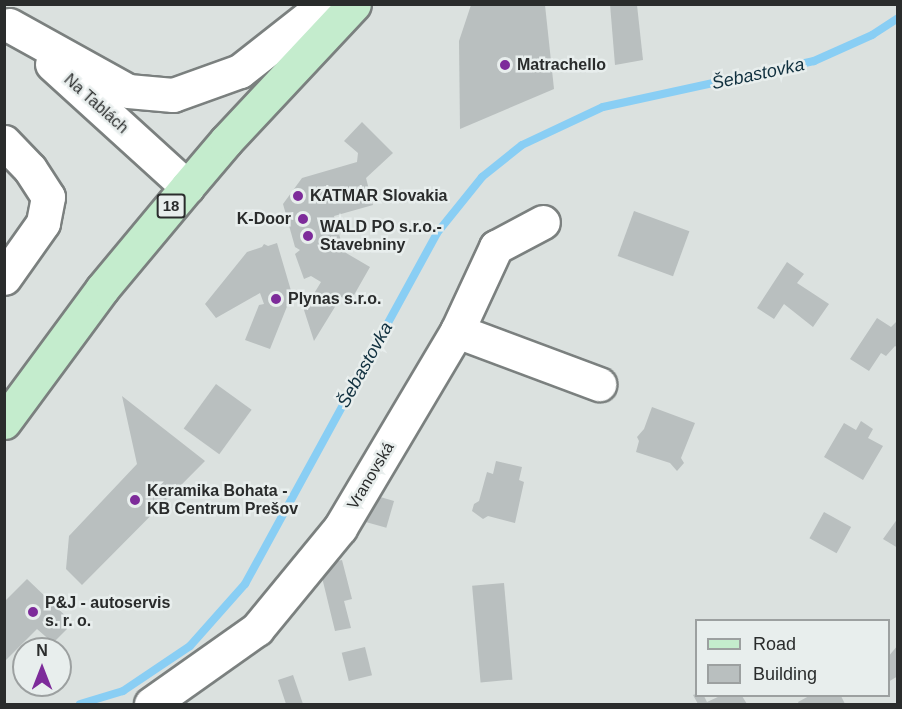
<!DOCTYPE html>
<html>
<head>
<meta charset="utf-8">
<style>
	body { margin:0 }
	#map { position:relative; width:902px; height:709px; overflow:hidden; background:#dbe1df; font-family:Arial,sans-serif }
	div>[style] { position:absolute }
	.stream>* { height:8px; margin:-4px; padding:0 4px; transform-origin:4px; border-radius:4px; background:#89cef4 }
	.building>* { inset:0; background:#b9bfbf; transform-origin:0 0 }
	.roads { filter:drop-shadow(2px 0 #7b807f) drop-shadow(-2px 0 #7b807f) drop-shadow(0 2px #7b807f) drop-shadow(0 -2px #7b807f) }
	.minor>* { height:33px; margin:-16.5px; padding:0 16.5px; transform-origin:16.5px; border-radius:16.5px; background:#fff }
	.major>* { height:33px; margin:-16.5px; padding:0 16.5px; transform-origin:16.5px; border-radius:16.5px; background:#c4eccd }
	.dots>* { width:16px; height:16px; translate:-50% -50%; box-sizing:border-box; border:3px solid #e8eeed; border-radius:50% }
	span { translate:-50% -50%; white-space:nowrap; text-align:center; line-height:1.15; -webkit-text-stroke:5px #e8eeed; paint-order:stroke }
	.shield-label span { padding:2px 4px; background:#e8eeed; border:2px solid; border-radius:4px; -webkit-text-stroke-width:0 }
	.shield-label { font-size:15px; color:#2a2c2c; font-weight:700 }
	.poi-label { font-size:16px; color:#2a2c2c; font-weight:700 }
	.left { translate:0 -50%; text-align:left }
	.right { translate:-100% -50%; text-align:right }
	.street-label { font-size:16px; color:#2a2c2c }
	.water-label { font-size:18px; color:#10303f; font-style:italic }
	.frame { position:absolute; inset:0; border:6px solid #2a2c2c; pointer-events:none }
	.legend { position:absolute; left:695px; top:619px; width:195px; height:78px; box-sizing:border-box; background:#e8eeed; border:2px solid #9ca0a0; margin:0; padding:8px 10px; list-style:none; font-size:18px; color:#2a2c2c }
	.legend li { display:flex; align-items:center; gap:12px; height:30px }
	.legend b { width:30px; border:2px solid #9ca0a0 }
	.north { position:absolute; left:12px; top:637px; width:60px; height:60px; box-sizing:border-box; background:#e8eeed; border:2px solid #9ca0a0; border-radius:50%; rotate:0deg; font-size:16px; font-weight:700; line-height:24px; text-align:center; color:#2a2c2c }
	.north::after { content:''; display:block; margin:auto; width:21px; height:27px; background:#7d2b9a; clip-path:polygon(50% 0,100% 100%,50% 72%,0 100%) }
</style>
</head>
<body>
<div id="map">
	<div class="stream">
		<div style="left:80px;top:704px;width:45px;rotate:-16.8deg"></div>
		<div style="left:123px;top:691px;width:81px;rotate:-33.9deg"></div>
		<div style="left:190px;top:646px;width:83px;rotate:-48.4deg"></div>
		<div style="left:245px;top:584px;width:400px;rotate:-61.3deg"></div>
		<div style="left:437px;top:233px;width:72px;rotate:-51.2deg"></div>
		<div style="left:482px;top:177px;width:51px;rotate:-38.7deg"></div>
		<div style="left:522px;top:145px;width:89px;rotate:-25.1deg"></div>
		<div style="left:603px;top:107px;width:216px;rotate:-12.3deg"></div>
		<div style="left:814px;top:61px;width:64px;rotate:-24.1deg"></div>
		<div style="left:872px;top:35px;width:31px;rotate:-33deg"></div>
	</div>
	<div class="building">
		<div style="clip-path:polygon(610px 4px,637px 5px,643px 60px,615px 65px)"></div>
		<div style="clip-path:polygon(471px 5px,545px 5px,554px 89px,460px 129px,459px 41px)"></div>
		<div style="clip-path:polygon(362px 122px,393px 153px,366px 178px,373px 205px,334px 216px,343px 248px,341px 250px,370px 267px,350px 302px,341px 297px,314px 341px,304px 310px,321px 282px,311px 276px,304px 279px,295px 254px,300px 250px,295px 247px,283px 204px,302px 178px,357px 162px,358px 153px,344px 141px)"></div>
		<div style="left:634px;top:211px;width:59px;height:48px;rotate:20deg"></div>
		<div style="clip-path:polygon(277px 243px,292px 294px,270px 349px,245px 340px,259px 305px,264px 304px,260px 293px,216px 318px,205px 304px,247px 252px,262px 247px,264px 244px,268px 246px)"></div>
		<div style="clip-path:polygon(787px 262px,804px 274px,797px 283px,829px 304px,813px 327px,784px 304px,774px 319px,757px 308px)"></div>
		<div style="clip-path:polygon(877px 318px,891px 327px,898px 320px,898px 348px,895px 346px,886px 356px,881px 353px,869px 371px,850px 359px)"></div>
		<div style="left:216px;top:384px;width:44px;height:55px;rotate:36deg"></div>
		<div style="clip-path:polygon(122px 396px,205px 461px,82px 585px,66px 569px,69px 536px,137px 464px)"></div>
		<div style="clip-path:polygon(652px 407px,695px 423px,681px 458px,684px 463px,677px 471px,670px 463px,636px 452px,639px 441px,637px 437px,644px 429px)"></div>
		<div style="clip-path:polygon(861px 421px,873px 429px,868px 438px,883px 446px,863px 480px,824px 457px,844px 423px,856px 430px)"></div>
		<div style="clip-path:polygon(496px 461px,522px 467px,519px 480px,524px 482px,515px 523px,488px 516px,483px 519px,472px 511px,474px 504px,479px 501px,487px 472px,493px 474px)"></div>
		<div style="left:370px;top:494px;width:25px;height:28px;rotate:16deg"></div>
		<div style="left:824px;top:512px;width:31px;height:30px;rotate:29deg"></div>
		<div style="clip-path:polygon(898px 518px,898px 548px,883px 539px)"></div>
		<div style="clip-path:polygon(342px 560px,352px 599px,344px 601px,351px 628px,335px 631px,319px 565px)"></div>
		<div style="clip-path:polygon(27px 579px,73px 623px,53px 643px,37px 629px,4px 662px,4px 602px)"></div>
		<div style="left:504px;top:583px;width:97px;height:32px;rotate:85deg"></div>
		<div style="clip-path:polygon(898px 645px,898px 676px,888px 682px,888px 657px)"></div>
		<div style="left:365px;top:647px;width:29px;height:24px;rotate:76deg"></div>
		<div style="clip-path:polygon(293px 675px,303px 704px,286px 704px,278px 680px)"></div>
		<div style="clip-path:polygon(696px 694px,704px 696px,707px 702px,720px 696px,742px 696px,747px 704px,698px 704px,693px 695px)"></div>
		<div style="clip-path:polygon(809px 696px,841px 696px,845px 704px,799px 704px,798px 702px)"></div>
	</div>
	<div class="roads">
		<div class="minor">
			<div style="left:9px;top:25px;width:136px;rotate:29deg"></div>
			<div style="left:128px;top:91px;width:45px;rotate:5.1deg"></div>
			<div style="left:173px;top:95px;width:71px;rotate:-19.7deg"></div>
			<div style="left:240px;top:71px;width:108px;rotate:-38.2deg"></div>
			<div style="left:52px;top:64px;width:183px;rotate:42.3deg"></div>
			<div style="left:4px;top:142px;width:37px;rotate:46deg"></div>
			<div style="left:30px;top:169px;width:33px;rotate:57deg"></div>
			<div style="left:48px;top:197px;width:26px;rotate:101deg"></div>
			<div style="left:43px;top:223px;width:67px;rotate:125.3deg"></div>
			<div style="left:457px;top:331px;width:93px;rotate:-65.1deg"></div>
			<div style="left:496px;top:247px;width:53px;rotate:-28deg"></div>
			<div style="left:151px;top:704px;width:130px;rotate:-35.3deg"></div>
			<div style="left:257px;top:629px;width:131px;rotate:-50.6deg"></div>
			<div style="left:340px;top:528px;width:229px;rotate:-59.3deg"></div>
			<div style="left:457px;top:331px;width:152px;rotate:20.5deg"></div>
		</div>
		<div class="major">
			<div style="left:4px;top:422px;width:165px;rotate:-53.6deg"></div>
			<div style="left:102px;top:289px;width:133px;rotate:-50.2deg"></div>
			<div style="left:187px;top:187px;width:60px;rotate:-49.7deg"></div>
			<div style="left:226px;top:141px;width:187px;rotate:-46.9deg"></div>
		</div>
	</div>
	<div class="dots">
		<div style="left:505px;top:65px;background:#7d2b9a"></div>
		<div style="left:298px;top:196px;background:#7d2b9a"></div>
		<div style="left:303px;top:219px;background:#7d2b9a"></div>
		<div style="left:308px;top:236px;background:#7d2b9a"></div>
		<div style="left:276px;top:299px;background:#7d2b9a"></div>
		<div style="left:135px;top:500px;background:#7d2b9a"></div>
		<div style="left:33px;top:612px;background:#7d2b9a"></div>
	</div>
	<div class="shield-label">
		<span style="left:171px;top:206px">18</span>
	</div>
	<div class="poi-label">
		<span class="left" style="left:517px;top:65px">Matrachello</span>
		<span class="left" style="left:310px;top:196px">KATMAR Slovakia</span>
		<span class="right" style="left:291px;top:219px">K-Door</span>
		<span class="left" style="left:320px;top:236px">WALD PO s.r.o.-<br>Stavebniny</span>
		<span class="left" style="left:288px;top:299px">Plynas s.r.o.</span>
		<span class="left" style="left:147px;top:500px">Keramika Bohata -<br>KB Centrum Prešov</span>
		<span class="left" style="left:45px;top:612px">P&amp;J - autoservis<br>s. r. o.</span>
	</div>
	<div class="street-label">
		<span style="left:96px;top:104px;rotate:42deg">Na Tablách</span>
		<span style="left:371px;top:476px;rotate:-59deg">Vranovská</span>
	</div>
	<div class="water-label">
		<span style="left:758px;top:74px;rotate:-12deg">Šebastovka</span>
		<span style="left:365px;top:365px;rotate:-61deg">Šebastovka</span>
	</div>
	<div class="frame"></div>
	<ul class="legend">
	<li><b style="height:8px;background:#c4eccd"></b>Road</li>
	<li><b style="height:16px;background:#b9bfbf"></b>Building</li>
	</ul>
	<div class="north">N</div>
</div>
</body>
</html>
